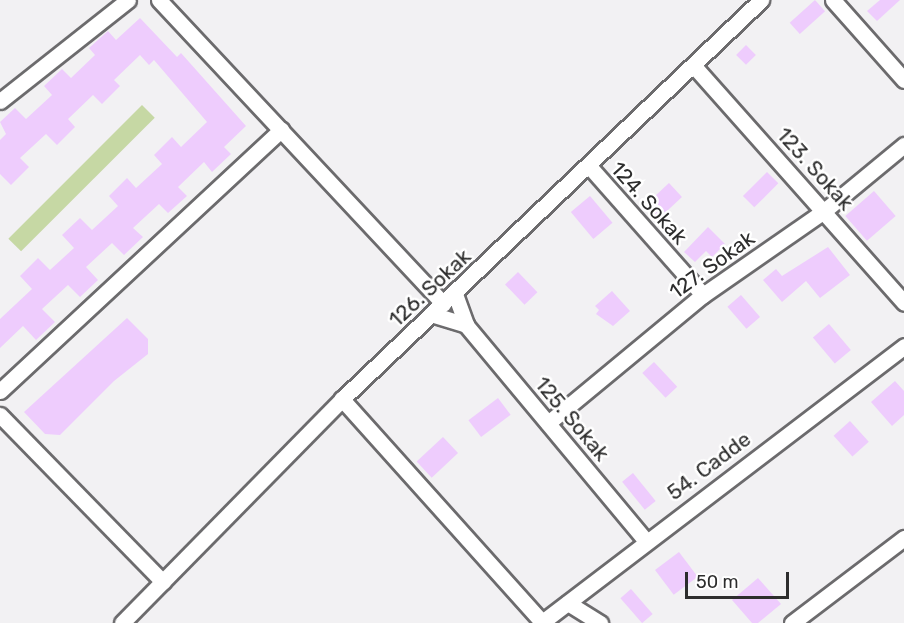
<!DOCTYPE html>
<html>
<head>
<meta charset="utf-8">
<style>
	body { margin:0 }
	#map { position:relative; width:904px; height:623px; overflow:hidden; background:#f2f1f3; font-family:Rubik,sans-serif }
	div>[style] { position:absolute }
	.green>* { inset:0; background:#c6d8a4; transform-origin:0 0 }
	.building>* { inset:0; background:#eeccfd; transform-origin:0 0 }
	.roads { filter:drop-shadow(2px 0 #6c6b6d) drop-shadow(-2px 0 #6c6b6d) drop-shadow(0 2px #6c6b6d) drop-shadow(0 -2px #6c6b6d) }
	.street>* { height:15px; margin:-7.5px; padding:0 7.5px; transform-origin:7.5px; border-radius:7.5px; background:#fff }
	span { translate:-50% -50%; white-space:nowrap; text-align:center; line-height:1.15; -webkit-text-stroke:5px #fff; paint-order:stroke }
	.street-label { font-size:21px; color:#2d2d2d }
	.scale { position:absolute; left:685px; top:572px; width:104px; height:27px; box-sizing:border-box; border:3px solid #2d2d2d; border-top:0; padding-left:8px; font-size:18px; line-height:21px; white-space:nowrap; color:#2d2d2d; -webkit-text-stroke:4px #fff; paint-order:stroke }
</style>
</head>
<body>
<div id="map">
	<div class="green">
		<div style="left:142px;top:105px;width:18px;height:189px;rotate:45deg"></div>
	</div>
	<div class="building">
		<div style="left:815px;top:0;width:15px;height:34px;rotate:48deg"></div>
		<div style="clip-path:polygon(880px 0,900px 0,877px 21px,867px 11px)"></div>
		<div style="clip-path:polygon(140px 18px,177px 57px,181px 53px,246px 126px,224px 147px,231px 154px,212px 172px,204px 162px,178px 187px,187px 196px,168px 213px,159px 204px,133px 228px,143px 237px,124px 255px,112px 243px,86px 267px,98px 280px,80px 297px,68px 285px,42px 309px,55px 322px,36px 340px,23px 326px,0 348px,0 319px,32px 289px,20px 276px,38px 258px,50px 270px,74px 248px,62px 235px,80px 218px,92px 230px,118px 206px,109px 196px,127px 178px,136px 188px,162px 164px,154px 155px,172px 137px,181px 147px,207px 122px,154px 60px,149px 65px,140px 55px,114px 80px,120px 86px,102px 104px,93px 95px,68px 119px,75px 127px,57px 145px,46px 134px,20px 158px,29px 167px,11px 185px,0 174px,0 140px,6px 134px,0 122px,15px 108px,26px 119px,52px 95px,44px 86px,62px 69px,71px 78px,95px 55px,89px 48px,108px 31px,116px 40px)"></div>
		<div style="left:746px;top:45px;width:14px;height:14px;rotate:45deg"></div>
		<div style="left:767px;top:172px;width:16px;height:34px;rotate:45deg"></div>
		<div style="left:669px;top:183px;width:19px;height:33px;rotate:47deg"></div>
		<div style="left:874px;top:191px;width:33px;height:38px;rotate:49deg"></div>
		<div style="left:590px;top:196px;width:35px;height:25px;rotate:50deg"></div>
		<div style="clip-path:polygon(708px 227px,725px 244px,712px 257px,706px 251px,695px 262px,684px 252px)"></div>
		<div style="clip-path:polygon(828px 247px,850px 275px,820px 298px,806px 281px,782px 302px,763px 280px,776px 269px,782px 276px)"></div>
		<div style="left:518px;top:272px;width:28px;height:18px;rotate:46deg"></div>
		<div style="clip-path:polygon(612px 291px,630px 311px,613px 326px,596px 314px,599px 310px,595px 306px)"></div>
		<div style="left:741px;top:295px;width:29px;height:18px;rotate:49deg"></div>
		<div style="clip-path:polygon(127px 318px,148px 339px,148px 354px,114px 381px,60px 435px,45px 434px,24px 412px)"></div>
		<div style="left:829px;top:324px;width:34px;height:21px;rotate:50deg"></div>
		<div style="left:654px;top:362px;width:34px;height:16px;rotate:47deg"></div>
		<div style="clip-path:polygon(895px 381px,904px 391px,904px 415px,892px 426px,871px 402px)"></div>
		<div style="left:498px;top:398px;width:21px;height:37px;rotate:53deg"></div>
		<div style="left:850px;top:421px;width:28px;height:22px;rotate:48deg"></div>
		<div style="left:443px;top:437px;width:22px;height:36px;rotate:47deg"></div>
		<div style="left:633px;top:473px;width:36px;height:14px;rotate:51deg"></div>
		<div style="left:679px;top:552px;width:31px;height:30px;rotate:53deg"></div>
		<div style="clip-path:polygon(758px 578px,781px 604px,758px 623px,752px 623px,732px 600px)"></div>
		<div style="left:631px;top:589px;width:33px;height:14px;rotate:49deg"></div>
	</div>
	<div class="roads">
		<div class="street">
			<div style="left:159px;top:0;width:416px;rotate:46.9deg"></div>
			<div style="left:833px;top:0;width:107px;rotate:48.4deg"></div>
			<div style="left:693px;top:65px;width:318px;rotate:48.4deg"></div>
			<div style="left:0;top:101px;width:163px;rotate:-38.3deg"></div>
			<div style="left:589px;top:166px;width:172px;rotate:48.5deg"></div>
			<div style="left:455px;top:294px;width:33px;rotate:70deg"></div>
			<div style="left:466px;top:325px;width:280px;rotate:50.2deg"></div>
			<div style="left:431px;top:314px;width:37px;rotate:17deg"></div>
			<div style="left:0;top:391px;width:384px;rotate:-42.9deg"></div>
			<div style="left:0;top:415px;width:233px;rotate:45.7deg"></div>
			<div style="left:548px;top:423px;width:201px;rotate:-39.6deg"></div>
			<div style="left:703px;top:295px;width:147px;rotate:-34.8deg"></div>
			<div style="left:824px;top:211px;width:104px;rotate:-39.5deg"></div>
			<div style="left:568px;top:603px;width:38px;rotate:32deg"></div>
			<div style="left:542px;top:622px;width:300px;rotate:-131.9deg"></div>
			<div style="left:342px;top:399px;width:579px;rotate:-43.6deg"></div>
			<div style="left:122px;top:623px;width:314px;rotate:-45.5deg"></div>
			<div style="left:541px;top:623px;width:457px;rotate:-37.3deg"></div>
			<div style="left:792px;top:623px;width:141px;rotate:-37.2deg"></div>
		</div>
	</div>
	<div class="street-label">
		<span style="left:815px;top:169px;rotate:48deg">123. Sokak</span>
		<span style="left:649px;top:203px;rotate:48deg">124. Sokak</span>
		<span style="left:712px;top:265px;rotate:-36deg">127. Sokak</span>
		<span style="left:430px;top:288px;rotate:-43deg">126. Sokak</span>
		<span style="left:572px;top:419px;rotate:50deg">125. Sokak</span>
		<span style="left:709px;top:466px;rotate:-37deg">54. Cadde</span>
	</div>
	<div class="scale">50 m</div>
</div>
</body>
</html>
